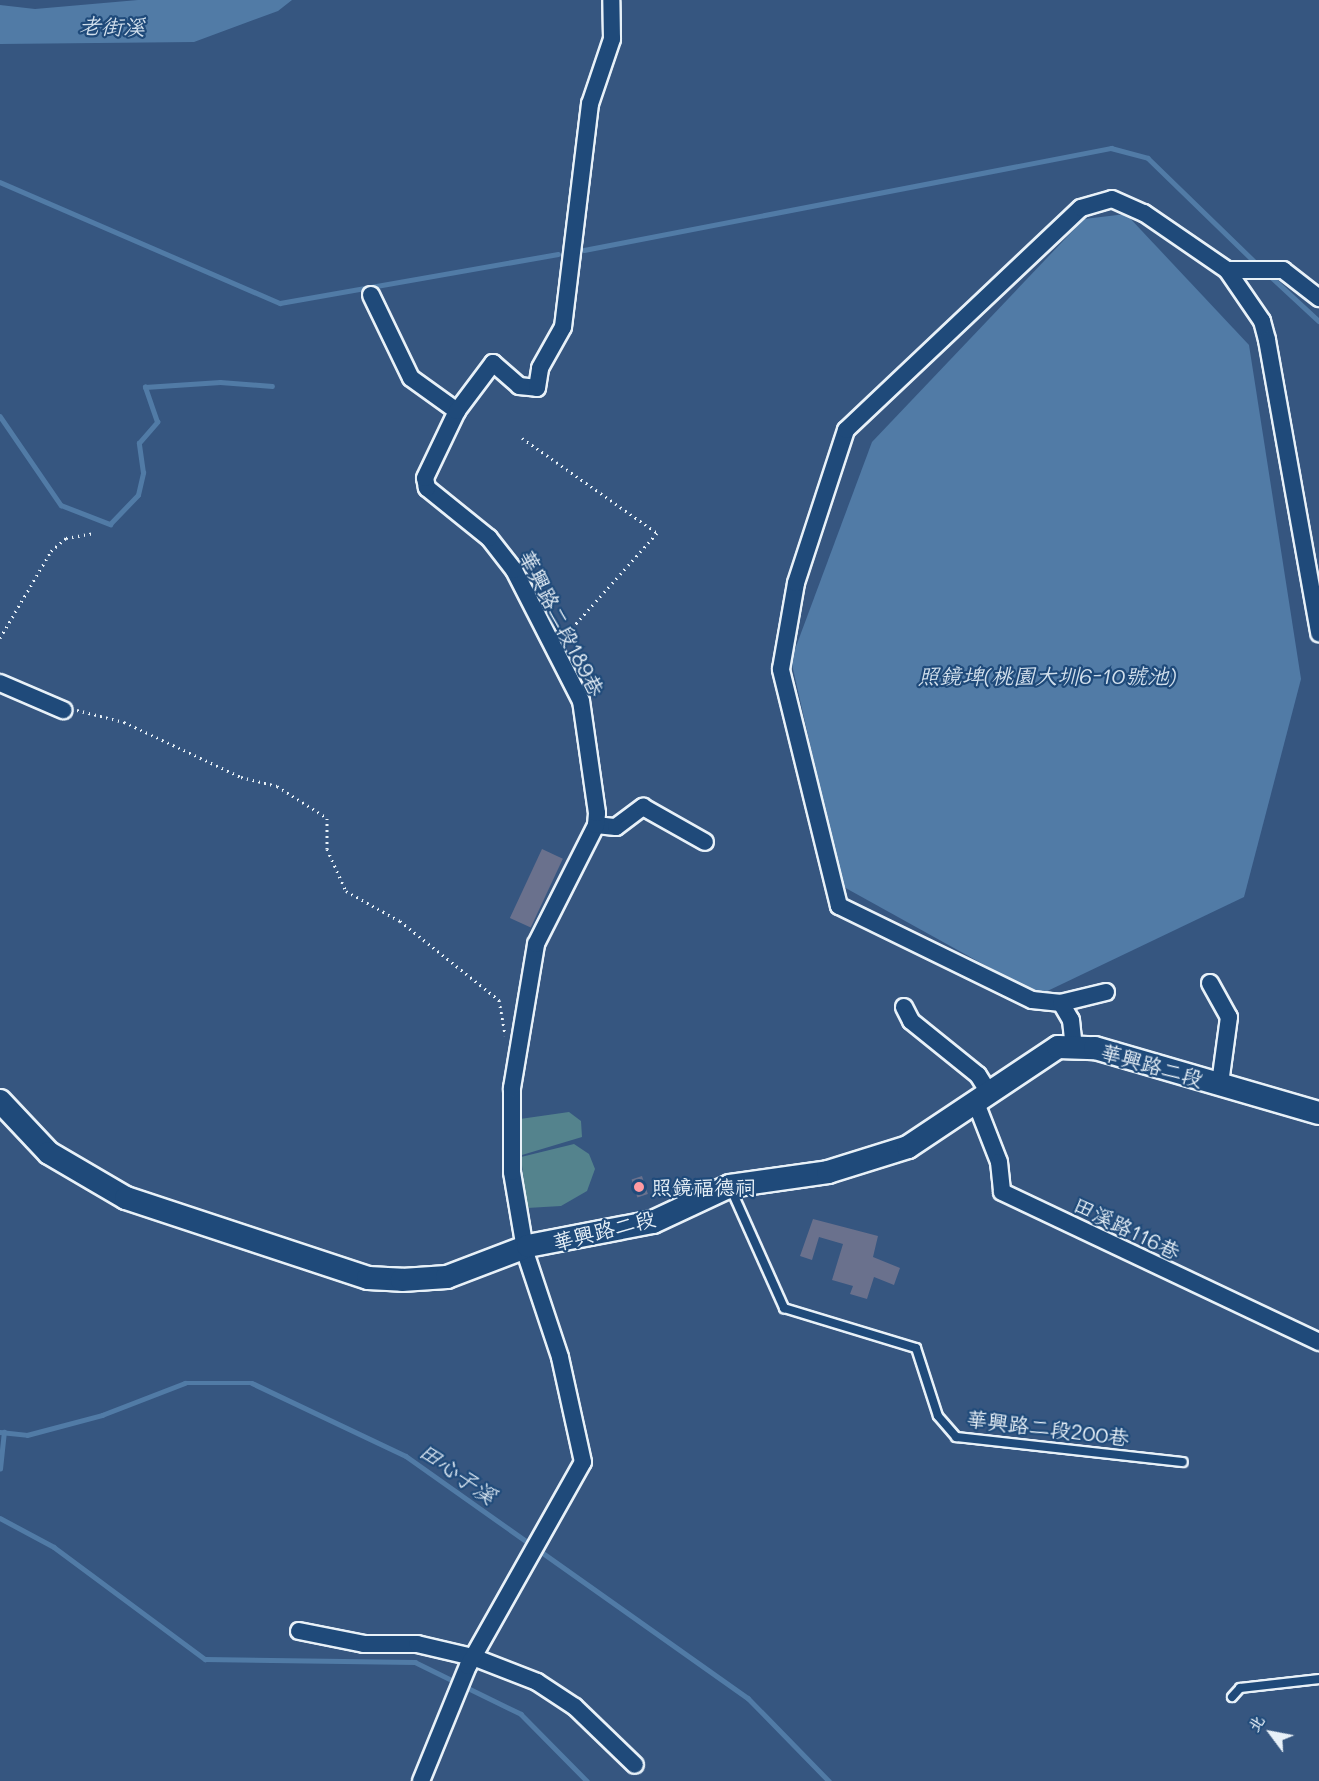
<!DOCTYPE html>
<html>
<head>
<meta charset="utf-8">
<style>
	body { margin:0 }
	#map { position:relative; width:1319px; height:1781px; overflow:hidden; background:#365680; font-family:Mali,"LXGW WenKai TC",sans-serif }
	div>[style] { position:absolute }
	.green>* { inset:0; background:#54838d }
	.water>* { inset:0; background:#517ba6 }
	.stream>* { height:4.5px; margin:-2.25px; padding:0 2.25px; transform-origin:2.25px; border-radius:2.25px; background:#517ba6 }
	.building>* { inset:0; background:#6a718d; transform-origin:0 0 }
	.path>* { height:3px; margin-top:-1.5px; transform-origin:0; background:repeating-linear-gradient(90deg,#e8f1f8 0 1.5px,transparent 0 6px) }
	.roads { filter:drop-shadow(2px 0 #e8f1f8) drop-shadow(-2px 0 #e8f1f8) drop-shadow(0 2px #e8f1f8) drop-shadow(0 -2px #e8f1f8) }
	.lane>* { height:8px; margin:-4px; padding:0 4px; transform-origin:4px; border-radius:4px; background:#1f4a7a }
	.street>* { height:16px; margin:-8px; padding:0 8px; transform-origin:8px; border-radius:8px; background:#1f4a7a }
	.secondary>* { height:22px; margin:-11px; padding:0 11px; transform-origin:11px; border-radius:11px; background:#1f4a7a }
	.dots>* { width:16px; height:16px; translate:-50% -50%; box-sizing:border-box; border:3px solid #1f4a7a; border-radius:50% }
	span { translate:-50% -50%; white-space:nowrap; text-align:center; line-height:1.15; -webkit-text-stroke:4.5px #1f4a7a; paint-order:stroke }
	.street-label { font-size:21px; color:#e8f1f8 }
	.poi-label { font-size:21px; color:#e8f1f8 }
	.left { translate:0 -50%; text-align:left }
	.water-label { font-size:22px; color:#d1dfec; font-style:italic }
	.north { position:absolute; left:1241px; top:1703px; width:60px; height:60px; -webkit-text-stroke:4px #1f4a7a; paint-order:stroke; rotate:302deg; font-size:16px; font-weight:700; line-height:24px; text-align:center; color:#e8f1f8 }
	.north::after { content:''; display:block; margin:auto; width:21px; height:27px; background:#e8f1f8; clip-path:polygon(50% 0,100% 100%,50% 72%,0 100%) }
</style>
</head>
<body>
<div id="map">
	<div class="green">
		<div style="clip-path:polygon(569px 1112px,581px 1121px,582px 1137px,522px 1155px,520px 1119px)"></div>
		<div style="clip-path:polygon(574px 1144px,589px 1154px,595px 1169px,587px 1191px,561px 1206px,527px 1208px,521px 1157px)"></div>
	</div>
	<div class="water">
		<div style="clip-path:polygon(138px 0,292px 0,278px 11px,194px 42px,0 44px,0 5px,35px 9px)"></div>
		<div style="clip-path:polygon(1126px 214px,1249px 345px,1301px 679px,1244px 897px,1039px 995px,842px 886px,791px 660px,872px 442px,1084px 219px)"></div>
	</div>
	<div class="stream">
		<div style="left:0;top:182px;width:305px;rotate:23.4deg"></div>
		<div style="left:280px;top:303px;width:282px;rotate:-10deg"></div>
		<div style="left:584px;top:250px;width:537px;rotate:-10.95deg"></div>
		<div style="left:1111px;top:148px;width:38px;rotate:15deg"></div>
		<div style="left:1148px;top:158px;width:152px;rotate:44.2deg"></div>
		<div style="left:1268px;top:274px;width:69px;rotate:42.7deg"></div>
		<div style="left:0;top:416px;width:108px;rotate:55.6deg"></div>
		<div style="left:61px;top:505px;width:53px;rotate:21.2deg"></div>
		<div style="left:110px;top:524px;width:40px;rotate:-46deg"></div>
		<div style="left:138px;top:495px;width:23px;rotate:-77deg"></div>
		<div style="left:143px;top:473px;width:30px;rotate:-98deg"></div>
		<div style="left:139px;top:443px;width:28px;rotate:-49deg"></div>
		<div style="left:157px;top:422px;width:37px;rotate:-109deg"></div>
		<div style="left:145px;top:387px;width:75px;rotate:-3.8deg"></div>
		<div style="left:220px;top:382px;width:52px;rotate:4.4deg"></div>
		<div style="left:0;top:1432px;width:27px;rotate:6deg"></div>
		<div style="left:27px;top:1435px;width:78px;rotate:-14.9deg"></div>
		<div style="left:102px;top:1415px;width:89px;rotate:-21.1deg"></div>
		<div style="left:185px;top:1383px;width:67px"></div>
		<div style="left:252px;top:1383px;width:170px;rotate:25.4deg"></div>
		<div style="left:406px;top:1456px;width:419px;rotate:35.3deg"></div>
		<div style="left:748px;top:1698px;width:116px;rotate:45.7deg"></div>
		<div style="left:0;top:1469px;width:37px;rotate:-84deg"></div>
		<div style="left:0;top:1518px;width:61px;rotate:28.2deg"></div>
		<div style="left:54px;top:1547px;width:188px;rotate:36.6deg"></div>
		<div style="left:205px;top:1659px;width:210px;rotate:0.8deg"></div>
		<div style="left:415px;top:1662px;width:118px;rotate:26.1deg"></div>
		<div style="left:521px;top:1714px;width:94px;rotate:45.4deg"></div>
	</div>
	<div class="building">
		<div style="left:542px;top:849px;width:23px;height:76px;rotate:25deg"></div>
		<div style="left:642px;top:1176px;width:19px;height:11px;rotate:72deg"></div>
		<div style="clip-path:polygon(813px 1219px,878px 1236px,873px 1257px,900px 1268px,894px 1285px,874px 1277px,867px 1299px,850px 1294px,853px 1286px,832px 1280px,843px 1244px,819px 1237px,812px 1260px,800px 1256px)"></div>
	</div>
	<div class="path">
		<div style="left:522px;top:438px;width:165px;rotate:35.1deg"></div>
		<div style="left:657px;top:533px;width:140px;rotate:131.8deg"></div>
		<div style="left:0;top:638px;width:101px;rotate:-59.6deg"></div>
		<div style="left:51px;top:551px;width:20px;rotate:-41deg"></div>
		<div style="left:66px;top:538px;width:29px;rotate:-10deg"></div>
		<div style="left:77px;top:710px;width:49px;rotate:14.3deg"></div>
		<div style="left:124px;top:722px;width:129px;rotate:25.2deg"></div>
		<div style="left:241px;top:777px;width:37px;rotate:14deg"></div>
		<div style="left:277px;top:786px;width:59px;rotate:32.6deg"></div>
		<div style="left:327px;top:818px;width:31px;rotate:90deg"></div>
		<div style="left:327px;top:849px;width:46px;rotate:65.7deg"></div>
		<div style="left:346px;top:891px;width:62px;rotate:29.1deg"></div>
		<div style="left:400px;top:921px;width:127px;rotate:38.6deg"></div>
		<div style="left:499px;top:1000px;width:36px;rotate:80deg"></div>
	</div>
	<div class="roads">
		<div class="lane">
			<div style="left:730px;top:1187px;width:133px;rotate:65.9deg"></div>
			<div style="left:784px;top:1308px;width:138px;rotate:16.9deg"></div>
			<div style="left:916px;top:1348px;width:71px;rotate:72.1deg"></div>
			<div style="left:938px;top:1416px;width:28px;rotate:49deg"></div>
			<div style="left:956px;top:1437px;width:228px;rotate:6.3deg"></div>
			<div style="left:1232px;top:1697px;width:12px;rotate:-48deg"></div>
			<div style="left:1240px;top:1688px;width:80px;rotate:-6.5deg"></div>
		</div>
		<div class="street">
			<div style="left:1227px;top:270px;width:62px;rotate:55.5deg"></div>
			<div style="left:1262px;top:321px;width:20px;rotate:75deg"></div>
			<div style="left:1267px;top:340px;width:298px;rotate:79.9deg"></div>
			<div style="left:371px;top:295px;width:92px;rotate:64.3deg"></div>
			<div style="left:411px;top:378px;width:57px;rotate:35.7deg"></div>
			<div style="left:0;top:683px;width:69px;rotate:23.2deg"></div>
			<div style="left:596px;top:825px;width:20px;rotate:6deg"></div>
			<div style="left:616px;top:827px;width:34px;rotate:-37deg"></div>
			<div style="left:643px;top:807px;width:71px;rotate:29.4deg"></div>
			<div style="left:1210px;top:983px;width:39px;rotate:61deg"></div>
			<div style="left:1229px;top:1017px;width:68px;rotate:97.7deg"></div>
			<div style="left:1106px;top:992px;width:46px;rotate:166.3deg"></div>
			<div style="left:1061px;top:1003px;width:29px;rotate:-174deg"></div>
			<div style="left:1032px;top:1000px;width:215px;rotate:-154deg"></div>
			<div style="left:839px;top:906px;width:244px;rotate:-103.8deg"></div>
			<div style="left:781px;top:669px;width:87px;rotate:-80.1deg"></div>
			<div style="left:796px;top:583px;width:161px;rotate:-71.9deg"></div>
			<div style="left:846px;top:430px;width:323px;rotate:-43.4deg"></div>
			<div style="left:1081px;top:208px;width:32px;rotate:-16deg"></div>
			<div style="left:1112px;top:199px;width:35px;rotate:24deg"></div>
			<div style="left:1144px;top:213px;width:101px;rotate:34.5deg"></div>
			<div style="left:1227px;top:270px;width:56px"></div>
			<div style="left:1283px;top:270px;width:46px;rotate:37.9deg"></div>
			<div style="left:1061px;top:1003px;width:20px;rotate:60deg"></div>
			<div style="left:1071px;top:1020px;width:27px;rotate:84deg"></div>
			<div style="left:904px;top:1007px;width:16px;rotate:63deg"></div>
			<div style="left:911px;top:1021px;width:86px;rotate:38.9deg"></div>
			<div style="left:978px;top:1075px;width:22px;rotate:58deg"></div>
			<div style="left:976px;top:1103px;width:63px;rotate:68.7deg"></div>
			<div style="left:999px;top:1162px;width:30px;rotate:84deg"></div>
			<div style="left:1002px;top:1192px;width:351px;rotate:25.3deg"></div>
			<div style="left:299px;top:1631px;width:66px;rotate:11.3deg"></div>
			<div style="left:364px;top:1644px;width:53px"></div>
			<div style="left:417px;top:1644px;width:57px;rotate:13.1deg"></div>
			<div style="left:473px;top:1657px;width:69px;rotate:21.3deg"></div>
			<div style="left:537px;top:1682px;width:45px;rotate:33.3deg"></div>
			<div style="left:575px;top:1707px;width:83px;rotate:44deg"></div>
			<div style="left:421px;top:1781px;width:124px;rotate:-67.8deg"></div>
			<div style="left:468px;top:1666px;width:234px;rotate:-60.6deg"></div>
			<div style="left:583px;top:1462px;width:107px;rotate:-102.4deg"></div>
			<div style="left:560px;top:1357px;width:108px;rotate:-108.4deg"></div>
			<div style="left:526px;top:1255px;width:84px;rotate:-99.6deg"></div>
			<div style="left:512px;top:1172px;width:84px;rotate:-90deg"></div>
			<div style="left:512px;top:1088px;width:146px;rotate:-80.5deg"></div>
			<div style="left:536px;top:944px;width:133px;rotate:-63.2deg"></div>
			<div style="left:596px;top:825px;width:12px;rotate:-85deg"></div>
			<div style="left:597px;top:813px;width:113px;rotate:-98.1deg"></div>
			<div style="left:581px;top:701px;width:147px;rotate:-117.1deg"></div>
			<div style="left:514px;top:570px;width:41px;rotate:-128deg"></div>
			<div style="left:489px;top:538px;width:80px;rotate:-141.1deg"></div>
			<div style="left:427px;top:488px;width:10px;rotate:-101deg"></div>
			<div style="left:425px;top:478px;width:74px;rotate:-64.5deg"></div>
			<div style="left:457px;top:411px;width:60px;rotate:-53.1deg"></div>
			<div style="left:493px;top:363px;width:35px;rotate:41deg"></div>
			<div style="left:519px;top:386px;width:18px;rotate:6deg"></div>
			<div style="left:537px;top:388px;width:20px;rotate:-81deg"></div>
			<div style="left:540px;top:368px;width:47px;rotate:-60.7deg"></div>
			<div style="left:563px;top:327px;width:225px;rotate:-83.1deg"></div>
			<div style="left:590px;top:104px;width:69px;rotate:-71.3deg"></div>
			<div style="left:612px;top:39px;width:39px;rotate:-91deg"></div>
		</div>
		<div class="secondary">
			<div style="left:0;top:1101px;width:71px;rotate:46.7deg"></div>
			<div style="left:49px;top:1153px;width:89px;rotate:30.3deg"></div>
			<div style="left:126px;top:1198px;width:255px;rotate:18.3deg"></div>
			<div style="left:368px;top:1278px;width:34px;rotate:3deg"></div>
			<div style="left:402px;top:1280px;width:45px;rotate:-3.8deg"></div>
			<div style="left:447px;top:1277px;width:87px;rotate:-20.9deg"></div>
			<div style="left:528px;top:1246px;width:127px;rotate:-10.9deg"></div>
			<div style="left:653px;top:1222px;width:85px;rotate:-25.1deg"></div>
			<div style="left:730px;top:1186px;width:99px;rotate:-8.1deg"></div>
			<div style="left:828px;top:1172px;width:84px;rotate:-17.4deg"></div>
			<div style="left:908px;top:1147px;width:180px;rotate:-33.7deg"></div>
			<div style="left:1058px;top:1047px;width:37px;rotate:2deg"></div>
			<div style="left:1095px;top:1048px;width:233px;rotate:16.2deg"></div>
		</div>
	</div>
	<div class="dots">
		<div style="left:639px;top:1187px;background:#ff9aa2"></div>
	</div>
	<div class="street-label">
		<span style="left:562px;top:623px;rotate:63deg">華興路二段189巷</span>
		<span style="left:1152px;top:1065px;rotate:16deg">華興路二段</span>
		<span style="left:1127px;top:1228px;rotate:26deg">田溪路116巷</span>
		<span style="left:604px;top:1230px;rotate:-14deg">華興路二段</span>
		<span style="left:1048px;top:1428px;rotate:7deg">華興路二段200巷</span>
	</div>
	<div class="poi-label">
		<span class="left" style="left:651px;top:1187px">照鏡福德祠</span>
	</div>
	<div class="water-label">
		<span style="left:112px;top:26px;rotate:1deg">老街溪</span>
		<span style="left:1047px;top:676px">照鏡埤(桃園大圳6-10號池)</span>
		<span style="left:458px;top:1473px;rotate:35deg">田心子溪</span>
	</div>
	<div class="north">北</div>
</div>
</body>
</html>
